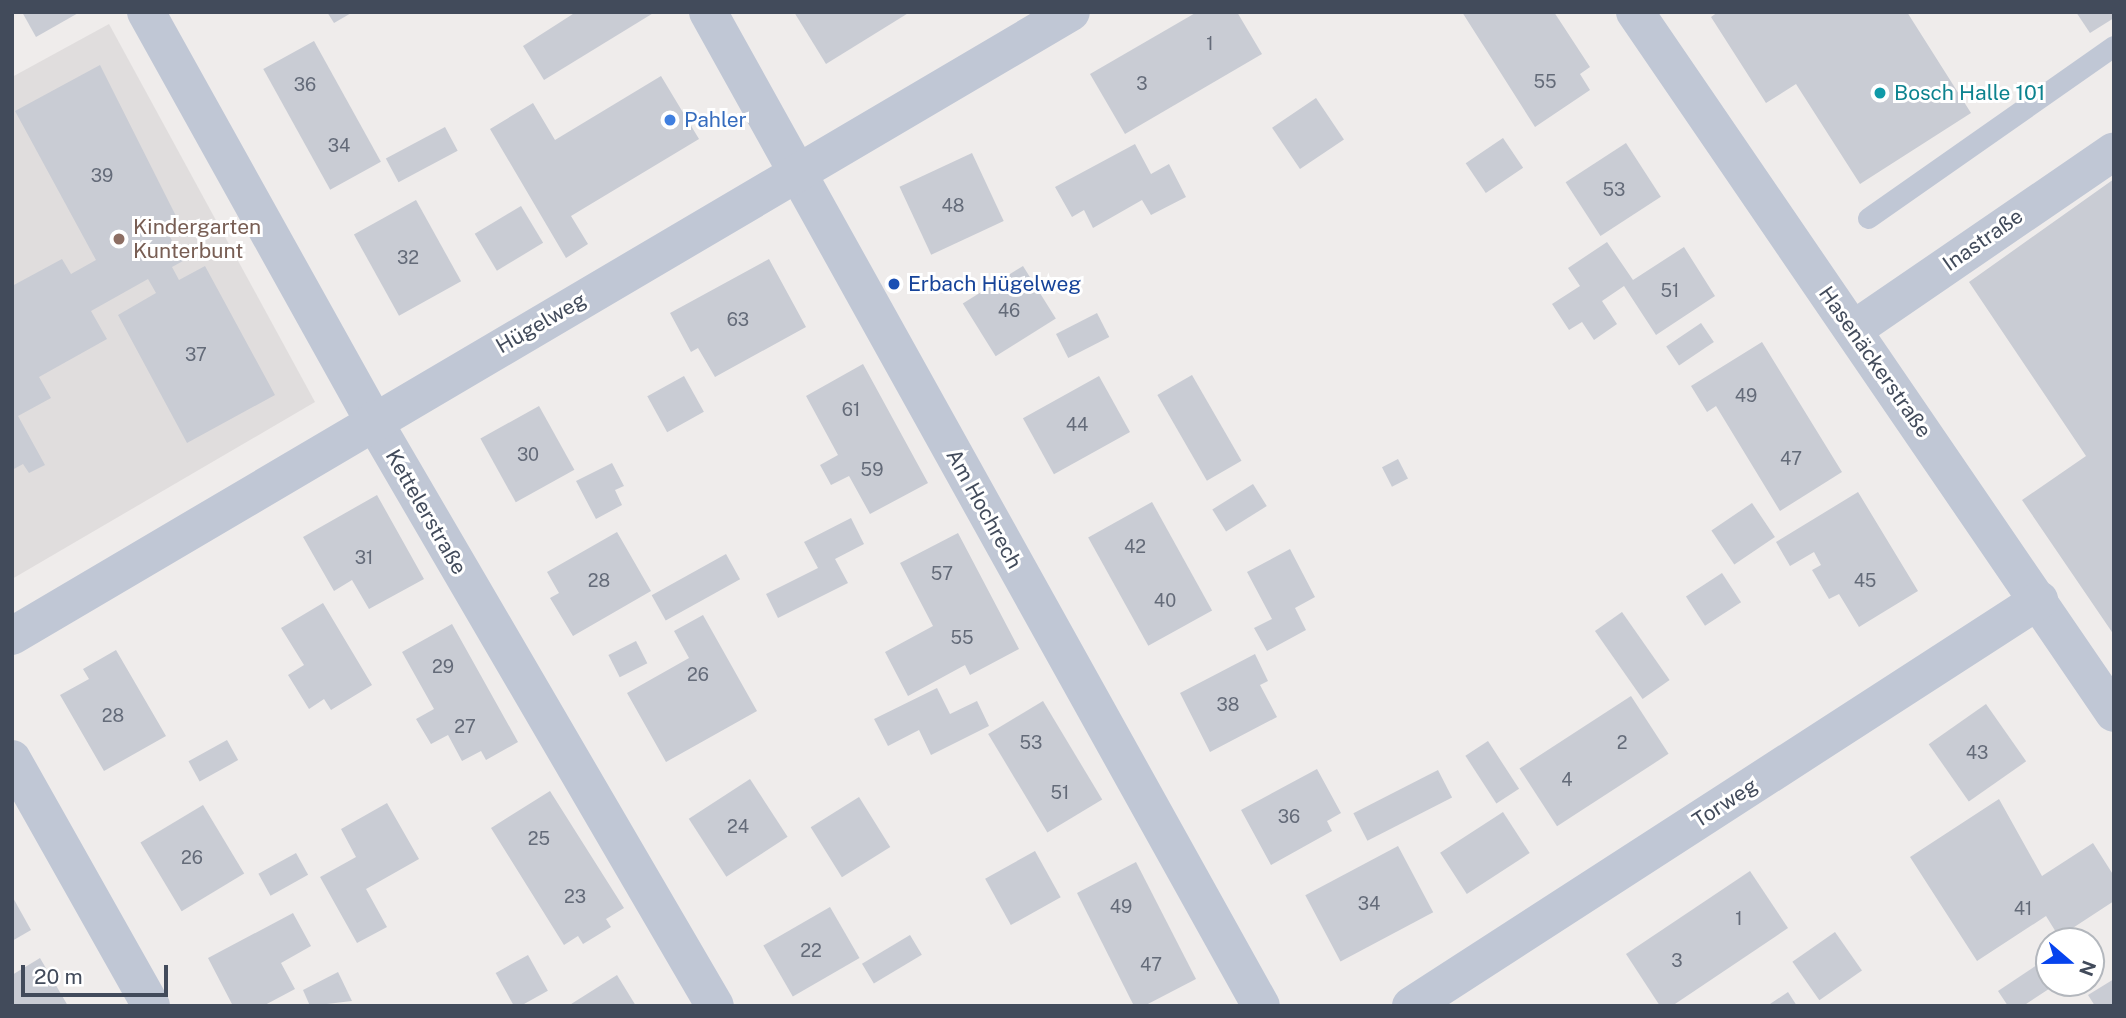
<!DOCTYPE html>
<html>
<head>
<meta charset="utf-8">
<style>
	body { margin:0 }
	#map { position:relative; width:2126px; height:1018px; overflow:hidden; background:#efeceb; font-family:"Public Sans",sans-serif }
	div>[style] { position:absolute }
	.education>* { inset:0; background:#e0dddd }
	.building>* { inset:0; background:#c9ccd4; transform-origin:0 0 }
	.lane>* { height:21px; margin:-10.5px; padding:0 10.5px; transform-origin:10.5px; border-radius:10.5px; background:#c0c7d5 }
	.street>* { height:38px; margin:-19px; padding:0 19px; transform-origin:19px; border-radius:19px; background:#c0c7d5 }
	.dots>* { width:19px; height:19px; translate:-50% -50%; box-sizing:border-box; border:4px solid #fff; border-radius:50% }
	span { translate:-50% -50%; white-space:nowrap; text-align:center; line-height:1.15; -webkit-text-stroke:6px #fff; paint-order:stroke }
	.number-label { font-size:18px; color:#646b79 }
	.number-label span { -webkit-text-stroke-width:0 }
	.culture-label { font-size:21px; color:#0d838f }
	.left { translate:0 -50%; text-align:left }
	.shop-label { font-size:21px; color:#366cbe }
	.education-label { font-size:21px; color:#785e54 }
	.street-label { font-size:21px; color:#424b5b }
	.transit-label { font-size:21px; color:#164399 }
	.frame { position:absolute; inset:0; border:14px solid #424b5b; pointer-events:none }
	.north { position:absolute; left:2035px; top:927px; width:70px; height:70px; box-sizing:border-box; background:#fff; border:2px solid #b3b7bd; border-radius:50%; rotate:110deg; font-size:19px; font-weight:700; line-height:28px; text-align:center; color:#424b5b }
	.north::after { content:''; display:block; margin:auto; width:24px; height:32px; background:#0643ee; clip-path:polygon(50% 0,100% 100%,50% 72%,0 100%) }
	.scale { position:absolute; left:21px; top:965px; width:147px; height:32px; box-sizing:border-box; border:4px solid #424b5b; border-top:0; padding-left:9px; font-size:21px; line-height:24px; white-space:nowrap; color:#424b5b; -webkit-text-stroke:5px #fff; paint-order:stroke }
</style>
</head>
<body>
<div id="map">
	<div class="education">
		<div style="clip-path:polygon(109px 24px,315px 402px,12px 579px,12px 77px)"></div>
	</div>
	<div class="building">
		<div style="clip-path:polygon(22px 12px,80px 12px,36px 37px)"></div>
		<div style="clip-path:polygon(327px 12px,353px 12px,334px 23px)"></div>
		<div style="clip-path:polygon(655px 12px,544px 80px,523px 46px,576px 12px)"></div>
		<div style="clip-path:polygon(794px 12px,910px 12px,826px 64px)"></div>
		<div style="clip-path:polygon(1197px 12px,1237px 12px,1262px 54px,1125px 134px,1090px 74px)"></div>
		<div style="clip-path:polygon(1462px 12px,1554px 12px,1590px 67px,1580px 74px,1590px 90px,1535px 127px)"></div>
		<div style="clip-path:polygon(1718px 12px,1907px 12px,1971px 113px,1860px 184px,1796px 84px,1766px 103px,1711px 17px)"></div>
		<div style="clip-path:polygon(2076px 12px,2114px 12px,2114px 18px,2090px 33px)"></div>
		<div style="left:314px;top:41px;width:138px;height:58px;rotate:61deg"></div>
		<div style="clip-path:polygon(100px 65px,176px 216px,163px 224px,183px 261px,172px 267px,179px 280px,205px 266px,275px 395px,187px 443px,118px 315px,156px 293px,148px 279px,91px 311px,107px 339px,39px 377px,51px 398px,18px 416px,45px 465px,29px 473px,23px 464px,12px 470px,12px 286px,62px 259px,71px 274px,96px 260px,15px 111px)"></div>
		<div style="clip-path:polygon(661px 76px,699px 139px,571px 216px,588px 244px,566px 258px,490px 129px,533px 103px,555px 140px)"></div>
		<div style="left:1316px;top:98px;width:50px;height:53px;rotate:56deg"></div>
		<div style="left:445px;top:127px;width:27px;height:67px;rotate:62deg"></div>
		<div style="left:1503px;top:138px;width:36px;height:45px;rotate:56deg"></div>
		<div style="left:1626px;top:143px;width:64px;height:72px;rotate:57deg"></div>
		<div style="clip-path:polygon(1135px 144px,1151px 174px,1169px 164px,1186px 197px,1151px 215px,1142px 200px,1093px 228px,1084px 210px,1072px 217px,1055px 187px)"></div>
		<div style="left:972px;top:153px;width:75px;height:80px;rotate:65deg"></div>
		<div style="clip-path:polygon(2114px 179px,2114px 635px,2022px 500px,2086px 456px,1969px 282px)"></div>
		<div style="left:416px;top:200px;width:93px;height:71px;rotate:61deg"></div>
		<div style="left:521px;top:206px;width:43px;height:54px;rotate:59deg"></div>
		<div style="clip-path:polygon(1607px 242px,1633px 280px,1684px 247px,1715px 296px,1656px 335px,1624px 286px,1602px 301px,1617px 324px,1594px 340px,1582px 322px,1569px 330px,1552px 304px,1580px 286px,1568px 268px)"></div>
		<div style="clip-path:polygon(769px 259px,806px 327px,715px 377px,698px 348px,691px 352px,670px 313px)"></div>
		<div style="left:1023px;top:266px;width:62px;height:71px;rotate:58deg"></div>
		<div style="left:1097px;top:313px;width:27px;height:46px;rotate:63deg"></div>
		<div style="left:1701px;top:323px;width:23px;height:42px;rotate:56deg"></div>
		<div style="clip-path:polygon(1762px 342px,1842px 472px,1780px 511px,1716px 406px,1707px 412px,1691px 386px)"></div>
		<div style="clip-path:polygon(863px 364px,928px 483px,870px 514px,849px 476px,831px 485px,820px 465px,838px 455px,806px 396px)"></div>
		<div style="left:1192px;top:375px;width:99px;height:40px;rotate:60deg"></div>
		<div style="left:684px;top:376px;width:41px;height:42px;rotate:61deg"></div>
		<div style="left:1099px;top:376px;width:64px;height:87px;rotate:61deg"></div>
		<div style="left:539px;top:406px;width:73px;height:67px;rotate:61deg"></div>
		<div style="left:1398px;top:459px;width:22px;height:18px;rotate:63deg"></div>
		<div style="clip-path:polygon(612px 463px,624px 486px,615px 490px,622px 505px,596px 519px,576px 481px)"></div>
		<div style="left:1253px;top:484px;width:26px;height:48px;rotate:58deg"></div>
		<div style="clip-path:polygon(1858px 492px,1918px 591px,1859px 627px,1839px 594px,1829px 599px,1812px 570px,1821px 565px,1814px 552px,1790px 566px,1776px 542px)"></div>
		<div style="clip-path:polygon(377px 495px,424px 579px,369px 609px,352px 580px,334px 591px,303px 537px)"></div>
		<div style="left:1152px;top:502px;width:124px;height:73px;rotate:61deg"></div>
		<div style="left:1752px;top:503px;width:41px;height:49px;rotate:56deg"></div>
		<div style="clip-path:polygon(851px 518px,864px 544px,835px 559px,848px 583px,778px 618px,766px 594px,818px 568px,804px 542px)"></div>
		<div style="clip-path:polygon(617px 532px,651px 591px,573px 636px,550px 598px,559px 593px,547px 572px)"></div>
		<div style="clip-path:polygon(958px 533px,1019px 649px,970px 675px,965px 665px,908px 696px,885px 652px,933px 626px,900px 563px)"></div>
		<div style="clip-path:polygon(1290px 549px,1315px 597px,1295px 608px,1306px 630px,1267px 651px,1254px 628px,1272px 619px,1247px 572px)"></div>
		<div style="left:726px;top:554px;width:29px;height:85px;rotate:61deg"></div>
		<div style="left:1722px;top:573px;width:35px;height:43px;rotate:57deg"></div>
		<div style="clip-path:polygon(323px 603px,372px 685px,331px 710px,324px 699px,309px 709px,288px 675px,304px 665px,281px 628px)"></div>
		<div style="left:1622px;top:612px;width:83px;height:33px;rotate:55deg"></div>
		<div style="clip-path:polygon(703px 615px,757px 711px,666px 762px,627px 693px,689px 658px,674px 631px)"></div>
		<div style="clip-path:polygon(452px 624px,518px 742px,486px 760px,481px 751px,462px 761px,448px 735px,431px 744px,416px 719px,434px 709px,402px 652px)"></div>
		<div style="left:636px;top:641px;width:25px;height:31px;rotate:63deg"></div>
		<div style="clip-path:polygon(116px 650px,166px 736px,104px 771px,60px 695px,89px 679px,83px 669px)"></div>
		<div style="clip-path:polygon(1255px 654px,1268px 681px,1260px 685px,1277px 717px,1210px 752px,1180px 693px)"></div>
		<div style="clip-path:polygon(937px 688px,950px 714px,977px 701px,989px 726px,931px 755px,919px 730px,888px 746px,874px 719px)"></div>
		<div style="left:1631px;top:696px;width:69px;height:133px;rotate:57deg"></div>
		<div style="left:1043px;top:701px;width:115px;height:64px;rotate:59deg"></div>
		<div style="left:1986px;top:704px;width:70px;height:70px;rotate:55deg"></div>
		<div style="left:227px;top:740px;width:23px;height:44px;rotate:61deg"></div>
		<div style="left:1488px;top:741px;width:57px;height:27px;rotate:57deg"></div>
		<div style="clip-path:polygon(1317px 769px,1341px 813px,1327px 821px,1332px 831px,1271px 865px,1241px 810px)"></div>
		<div style="left:1438px;top:770px;width:31px;height:95px;rotate:63deg"></div>
		<div style="left:750px;top:779px;width:69px;height:73px;rotate:57deg"></div>
		<div style="clip-path:polygon(550px 791px,624px 908px,606px 919px,611px 927px,583px 944px,578px 936px,564px 945px,491px 828px)"></div>
		<div style="left:859px;top:797px;width:59px;height:57px;rotate:58deg"></div>
		<div style="clip-path:polygon(1999px 799px,2042px 876px,2093px 843px,2114px 876px,2114px 901px,2059px 937px,2046px 916px,1977px 961px,1910px 857px)"></div>
		<div style="clip-path:polygon(387px 803px,419px 859px,366px 889px,387px 927px,357px 943px,320px 877px,356px 857px,341px 829px)"></div>
		<div style="left:203px;top:805px;width:80px;height:73px;rotate:59deg"></div>
		<div style="left:1503px;top:812px;width:49px;height:75px;rotate:57deg"></div>
		<div style="left:1398px;top:846px;width:75px;height:105px;rotate:62deg"></div>
		<div style="left:1035px;top:851px;width:53px;height:57px;rotate:61deg"></div>
		<div style="left:296px;top:853px;width:25px;height:43px;rotate:61deg"></div>
		<div style="clip-path:polygon(1136px 862px,1196px 979px,1144px 1006px,1134px 1006px,1077px 893px)"></div>
		<div style="clip-path:polygon(1750px 871px,1788px 928px,1672px 1006px,1660px 1006px,1626px 954px)"></div>
		<div style="clip-path:polygon(12px 896px,31px 930px,12px 941px)"></div>
		<div style="left:830px;top:907px;width:59px;height:77px;rotate:60deg"></div>
		<div style="clip-path:polygon(293px 913px,311px 946px,281px 963px,295px 989px,263px 1006px,233px 1006px,208px 958px)"></div>
		<div style="left:1835px;top:932px;width:47px;height:52px;rotate:55deg"></div>
		<div style="left:910px;top:935px;width:23px;height:56px;rotate:59deg"></div>
		<div style="left:528px;top:955px;width:41px;height:37px;rotate:61deg"></div>
		<div style="clip-path:polygon(2049px 957px,2049px 983px,2058px 983px,2023px 1006px,2008px 1006px,1998px 991px)"></div>
		<div style="clip-path:polygon(40px 958px,68px 1006px,12px 1006px,12px 975px)"></div>
		<div style="clip-path:polygon(338px 972px,352px 1001px,310px 1006px,303px 990px)"></div>
		<div style="clip-path:polygon(617px 975px,636px 1006px,568px 1006px)"></div>
		<div style="clip-path:polygon(2114px 979px,2114px 1006px,2095px 1006px,2088px 995px)"></div>
		<div style="clip-path:polygon(1788px 992px,1797px 1006px,1767px 1006px)"></div>
	</div>
	<div class="lane">
		<div style="left:1868px;top:218px;width:300px;rotate:-35deg"></div>
	</div>
	<div class="street">
		<div style="left:146px;top:12px;width:467px;rotate:60.9deg"></div>
		<div style="left:373px;top:420px;width:678px;rotate:59.73deg"></div>
		<div style="left:708px;top:12px;width:1137px;rotate:60.91deg"></div>
		<div style="left:1635px;top:12px;width:849px;rotate:55.65deg"></div>
		<div style="left:1853px;top:330px;width:316px;rotate:-34.4deg"></div>
		<div style="left:12px;top:636px;width:1229px;rotate:-30.51deg"></div>
		<div style="left:12px;top:759px;width:283px;rotate:60.6deg"></div>
		<div style="left:1411px;top:1006px;width:748px;rotate:-32.88deg"></div>
	</div>
	<div class="dots">
		<div style="left:1880px;top:93px;background:#0f9aa8"></div>
		<div style="left:670px;top:120px;background:#3f7fe0"></div>
		<div style="left:119px;top:239px;background:#8d6e63"></div>
		<div style="left:894px;top:284px;background:#1a4fb4"></div>
	</div>
	<div class="number-label">
		<span style="left:1210px;top:44px">1</span>
		<span style="left:1545px;top:82px">55</span>
		<span style="left:1142px;top:84px">3</span>
		<span style="left:305px;top:85px">36</span>
		<span style="left:339px;top:146px">34</span>
		<span style="left:102px;top:176px">39</span>
		<span style="left:1614px;top:190px">53</span>
		<span style="left:953px;top:206px">48</span>
		<span style="left:408px;top:258px">32</span>
		<span style="left:1670px;top:291px">51</span>
		<span style="left:1009px;top:311px">46</span>
		<span style="left:738px;top:320px">63</span>
		<span style="left:196px;top:355px">37</span>
		<span style="left:1746px;top:396px">49</span>
		<span style="left:851px;top:410px">61</span>
		<span style="left:1077px;top:425px">44</span>
		<span style="left:528px;top:455px">30</span>
		<span style="left:1791px;top:459px">47</span>
		<span style="left:872px;top:470px">59</span>
		<span style="left:1135px;top:547px">42</span>
		<span style="left:364px;top:558px">31</span>
		<span style="left:942px;top:574px">57</span>
		<span style="left:599px;top:581px">28</span>
		<span style="left:1865px;top:581px">45</span>
		<span style="left:1165px;top:601px">40</span>
		<span style="left:962px;top:638px">55</span>
		<span style="left:443px;top:667px">29</span>
		<span style="left:698px;top:675px">26</span>
		<span style="left:1228px;top:705px">38</span>
		<span style="left:113px;top:716px">28</span>
		<span style="left:465px;top:727px">27</span>
		<span style="left:1031px;top:743px">53</span>
		<span style="left:1622px;top:743px">2</span>
		<span style="left:1977px;top:753px">43</span>
		<span style="left:1567px;top:780px">4</span>
		<span style="left:1060px;top:793px">51</span>
		<span style="left:1289px;top:817px">36</span>
		<span style="left:738px;top:827px">24</span>
		<span style="left:539px;top:839px">25</span>
		<span style="left:192px;top:858px">26</span>
		<span style="left:575px;top:897px">23</span>
		<span style="left:1369px;top:904px">34</span>
		<span style="left:1121px;top:907px">49</span>
		<span style="left:2023px;top:909px">41</span>
		<span style="left:1739px;top:919px">1</span>
		<span style="left:811px;top:951px">22</span>
		<span style="left:1677px;top:961px">3</span>
		<span style="left:1151px;top:965px">47</span>
	</div>
	<div class="culture-label">
		<span class="left" style="left:1894px;top:93px">Bosch Halle 101</span>
	</div>
	<div class="shop-label">
		<span class="left" style="left:684px;top:120px">Pahler</span>
	</div>
	<div class="education-label">
		<span class="left" style="left:133px;top:239px">Kindergarten<br>Kunterbunt</span>
	</div>
	<div class="street-label">
		<span style="left:1983px;top:240px;rotate:-35deg">Inastraße</span>
		<span style="left:541px;top:323px;rotate:-30deg">Hügelweg</span>
		<span style="left:1875px;top:362px;rotate:55deg">Hasenäckerstraße</span>
		<span style="left:984px;top:509px;rotate:61deg">Am Hochrech</span>
		<span style="left:426px;top:512px;rotate:60deg">Kettelerstraße</span>
		<span style="left:1725px;top:803px;rotate:-33deg">Torweg</span>
	</div>
	<div class="transit-label">
		<span class="left" style="left:908px;top:284px">Erbach Hügelweg</span>
	</div>
	<div class="frame"></div>
	<div class="north">N</div>
	<div class="scale">20 m</div>
</div>
</body>
</html>
